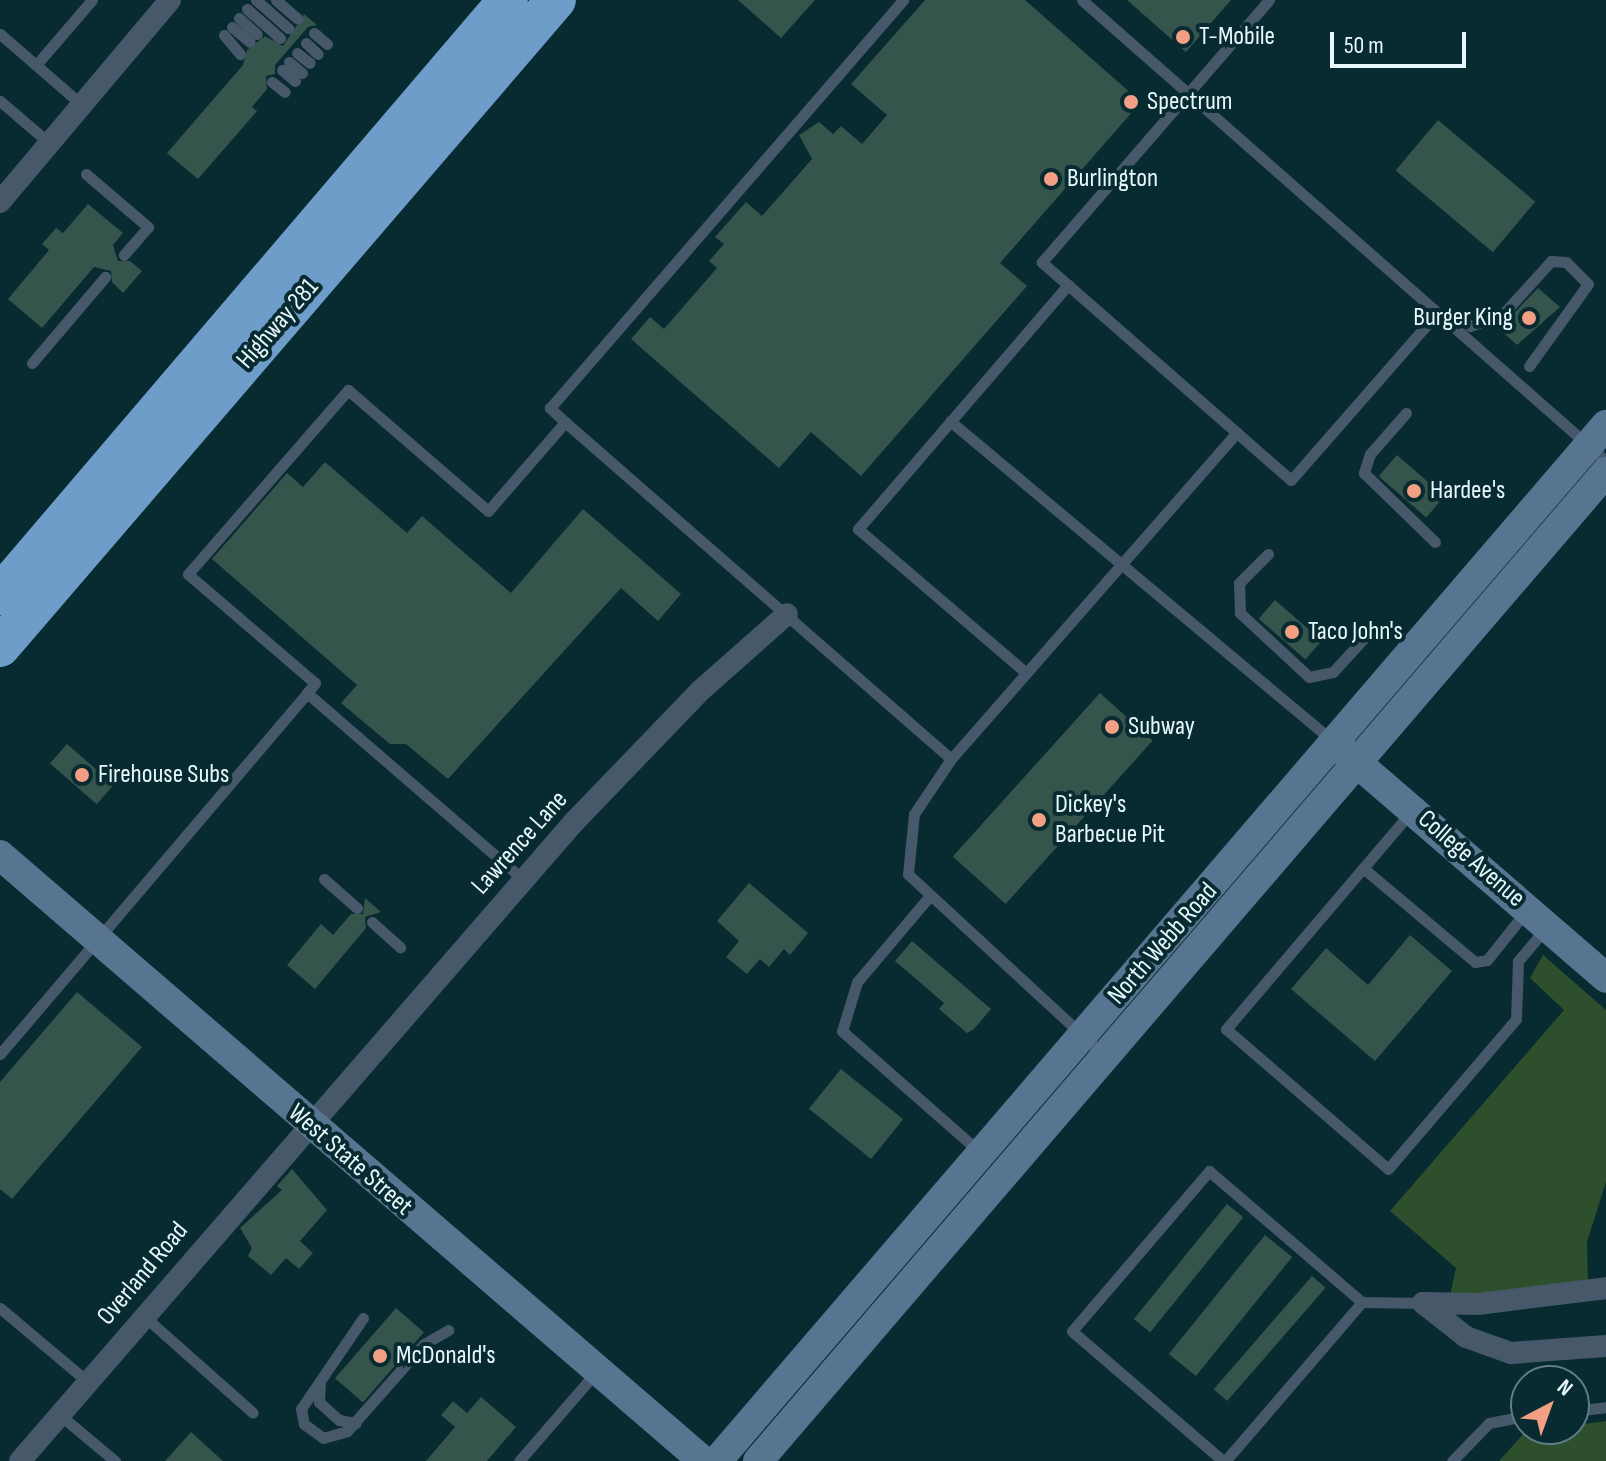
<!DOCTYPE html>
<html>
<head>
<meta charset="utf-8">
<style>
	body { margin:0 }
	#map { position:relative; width:1606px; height:1461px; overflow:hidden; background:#082a31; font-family:"Sofia Sans Condensed",sans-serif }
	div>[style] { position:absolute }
	.green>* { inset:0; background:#2e4f2c }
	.building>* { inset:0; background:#34544c; transform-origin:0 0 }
	.lane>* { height:11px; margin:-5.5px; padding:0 5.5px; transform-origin:5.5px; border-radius:5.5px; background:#465869 }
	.street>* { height:22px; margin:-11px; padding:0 11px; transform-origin:11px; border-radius:11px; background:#465869 }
	.secondary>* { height:30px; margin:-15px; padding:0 15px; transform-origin:15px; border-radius:15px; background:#577490 }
	.highway>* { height:40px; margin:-20px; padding:0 20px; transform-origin:20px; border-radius:20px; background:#6f9dc9 }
	.dots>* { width:22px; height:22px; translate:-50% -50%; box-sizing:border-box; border:4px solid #082a31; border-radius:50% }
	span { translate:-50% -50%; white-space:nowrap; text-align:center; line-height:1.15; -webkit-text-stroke:8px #082a31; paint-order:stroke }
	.poi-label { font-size:26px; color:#e6f8fc }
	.left { translate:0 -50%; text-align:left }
	.right { translate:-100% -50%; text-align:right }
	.street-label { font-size:26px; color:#e6f8fc }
	.north { position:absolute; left:1510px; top:1365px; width:80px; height:80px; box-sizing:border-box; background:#082a31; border:2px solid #617c82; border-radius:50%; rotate:41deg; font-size:22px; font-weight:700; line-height:32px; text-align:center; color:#e6f8fc }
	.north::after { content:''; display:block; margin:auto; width:28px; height:36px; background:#f39f84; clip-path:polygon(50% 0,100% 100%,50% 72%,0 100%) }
	.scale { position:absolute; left:1330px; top:32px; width:136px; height:36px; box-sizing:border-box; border:4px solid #e6f8fc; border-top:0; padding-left:10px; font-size:24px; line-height:28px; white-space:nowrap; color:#e6f8fc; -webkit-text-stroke:6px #082a31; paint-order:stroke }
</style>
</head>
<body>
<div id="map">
	<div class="green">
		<div style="clip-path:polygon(1543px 955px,1606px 1010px,1606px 1182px,1587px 1242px,1588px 1283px,1474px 1298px,1450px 1295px,1456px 1268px,1390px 1211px,1564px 1010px,1530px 978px)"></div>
		<div style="clip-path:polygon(1606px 1421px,1606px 1461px,1499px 1461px,1525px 1432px)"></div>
	</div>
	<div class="building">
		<div style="clip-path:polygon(738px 0,815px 0,781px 38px)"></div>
		<div style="clip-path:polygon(925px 0,1025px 0,1141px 102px,1000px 263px,1027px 286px,861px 476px,811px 432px,779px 468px,631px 339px,650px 317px,664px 329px,717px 268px,709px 261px,724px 244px,715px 237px,746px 202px,762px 216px,812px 159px,799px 135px,819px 122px,833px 134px,841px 126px,862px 144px,887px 115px,851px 84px)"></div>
		<div style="clip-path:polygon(1127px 0,1231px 0,1186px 52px)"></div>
		<div style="clip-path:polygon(304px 14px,317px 25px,308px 27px,275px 65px,275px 74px,266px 76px,267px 89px,252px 107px,257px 111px,198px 179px,167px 153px,243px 65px,247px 50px,265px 36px,283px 46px)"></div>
		<div style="left:1438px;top:120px;width:127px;height:66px;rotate:40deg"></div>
		<div style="clip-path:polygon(88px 204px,123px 233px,113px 245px,118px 261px,130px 261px,142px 271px,123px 293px,112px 282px,111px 271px,94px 267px,42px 328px,8px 299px,49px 250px,42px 244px,56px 228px,63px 233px)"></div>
		<div style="clip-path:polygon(1538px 288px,1560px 307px,1517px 345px,1499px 329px)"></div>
		<div style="left:1397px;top:455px;width:63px;height:28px;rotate:41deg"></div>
		<div style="clip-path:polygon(325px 462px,407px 533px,422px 516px,511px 593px,583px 509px,681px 594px,658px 621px,621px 588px,448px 779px,406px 744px,390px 744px,341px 703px,357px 685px,212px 559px,287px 473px,303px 487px)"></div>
		<div style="left:1275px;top:600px;width:62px;height:25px;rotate:41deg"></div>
		<div style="left:1100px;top:693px;width:71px;height:220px;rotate:42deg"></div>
		<div style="left:67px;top:744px;width:62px;height:26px;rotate:41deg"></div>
		<div style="clip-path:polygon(749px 883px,808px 933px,790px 955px,784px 949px,769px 967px,760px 959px,747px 974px,726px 957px,739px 941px,717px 921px)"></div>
		<div style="clip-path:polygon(365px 898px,381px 912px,365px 917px,366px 928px,315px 989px,287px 965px,321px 924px,333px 935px,351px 914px,363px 914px)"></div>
		<div style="clip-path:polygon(1410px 935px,1452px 971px,1375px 1061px,1291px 989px,1326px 948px,1368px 985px)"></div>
		<div style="clip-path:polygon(912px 941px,991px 1009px,974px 1029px,967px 1033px,939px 1009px,944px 1003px,895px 961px)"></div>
		<div style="clip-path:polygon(77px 992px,142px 1047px,12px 1199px,0 1189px,0 1082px)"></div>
		<div style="left:841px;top:1069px;width:80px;height:51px;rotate:39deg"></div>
		<div style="clip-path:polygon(292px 1169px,327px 1210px,300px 1241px,313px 1253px,299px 1269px,286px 1258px,271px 1275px,248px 1256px,252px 1248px,240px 1228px,282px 1190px,277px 1186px)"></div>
		<div style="left:1227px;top:1204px;width:21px;height:148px;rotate:39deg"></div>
		<div style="left:1265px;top:1235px;width:35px;height:153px;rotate:39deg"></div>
		<div style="left:1312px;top:1276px;width:18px;height:150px;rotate:41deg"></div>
		<div style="left:396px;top:1308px;width:37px;height:93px;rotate:41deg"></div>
		<div style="clip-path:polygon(481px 1397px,516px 1427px,487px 1461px,426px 1461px,455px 1427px,441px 1415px,453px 1401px,467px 1413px)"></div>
		<div style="clip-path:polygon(191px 1432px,223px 1461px,165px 1461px)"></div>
	</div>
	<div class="lane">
		<div style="left:256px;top:0;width:43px;rotate:41.2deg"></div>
		<div style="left:276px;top:0;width:28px;rotate:41deg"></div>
		<div style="left:1082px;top:0;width:698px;rotate:41.34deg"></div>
		<div style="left:247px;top:9px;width:44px;rotate:41.3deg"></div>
		<div style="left:239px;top:18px;width:24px;rotate:42deg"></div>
		<div style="left:232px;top:27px;width:23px;rotate:40deg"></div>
		<div style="left:314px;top:33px;width:17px;rotate:40deg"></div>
		<div style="left:0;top:34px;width:108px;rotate:40.9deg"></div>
		<div style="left:224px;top:35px;width:25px;rotate:50deg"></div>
		<div style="left:306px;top:43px;width:16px;rotate:43deg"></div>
		<div style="left:297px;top:53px;width:16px;rotate:38deg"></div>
		<div style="left:289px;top:62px;width:17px;rotate:40deg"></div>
		<div style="left:36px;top:65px;width:86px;rotate:-49.3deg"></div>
		<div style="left:282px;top:70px;width:17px;rotate:40deg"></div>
		<div style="left:272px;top:82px;width:16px;rotate:38deg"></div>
		<div style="left:0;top:101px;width:65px;rotate:40.6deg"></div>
		<div style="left:86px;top:174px;width:82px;rotate:40.5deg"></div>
		<div style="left:148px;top:227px;width:37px;rotate:131deg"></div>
		<div style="left:1068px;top:285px;width:296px;rotate:41.2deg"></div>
		<div style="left:1291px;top:480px;width:222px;rotate:-48.8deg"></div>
		<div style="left:1470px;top:326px;width:35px;rotate:-20deg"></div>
		<div style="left:1503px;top:314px;width:72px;rotate:-47.8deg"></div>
		<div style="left:1551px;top:261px;width:15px;rotate:4deg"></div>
		<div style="left:1566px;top:262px;width:31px;rotate:45deg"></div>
		<div style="left:1588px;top:284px;width:101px;rotate:125.7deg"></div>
		<div style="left:32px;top:363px;width:113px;rotate:-49.7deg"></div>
		<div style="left:1406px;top:413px;width:55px;rotate:131.3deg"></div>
		<div style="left:1370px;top:454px;width:20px;rotate:108deg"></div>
		<div style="left:1364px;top:473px;width:99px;rotate:44.2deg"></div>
		<div style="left:950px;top:421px;width:500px;rotate:39.89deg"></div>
		<div style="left:565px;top:422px;width:21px;rotate:-137deg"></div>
		<div style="left:550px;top:408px;width:540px;rotate:-49.13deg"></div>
		<div style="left:1268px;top:554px;width:41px;rotate:135deg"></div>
		<div style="left:1239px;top:583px;width:30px;rotate:88deg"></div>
		<div style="left:1240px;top:613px;width:94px;rotate:42.8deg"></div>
		<div style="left:1309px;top:677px;width:25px;rotate:-12deg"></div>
		<div style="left:1333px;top:672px;width:47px;rotate:-47.6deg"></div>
		<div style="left:1025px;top:672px;width:220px;rotate:-139.4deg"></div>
		<div style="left:858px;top:529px;width:322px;rotate:-49.3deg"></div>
		<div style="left:1068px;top:285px;width:35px;rotate:-139deg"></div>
		<div style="left:1042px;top:262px;width:347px;rotate:-49.1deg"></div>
		<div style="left:307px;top:693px;width:13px;rotate:-51deg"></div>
		<div style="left:315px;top:683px;width:167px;rotate:-139.4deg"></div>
		<div style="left:188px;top:574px;width:244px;rotate:-49deg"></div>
		<div style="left:348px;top:390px;width:185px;rotate:40.8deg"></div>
		<div style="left:488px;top:511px;width:118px;rotate:-49.1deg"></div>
		<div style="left:565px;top:422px;width:512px;rotate:41.12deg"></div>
		<div style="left:1410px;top:813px;width:284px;rotate:130.4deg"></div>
		<div style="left:1226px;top:1029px;width:214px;rotate:40.8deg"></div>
		<div style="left:1388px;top:1169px;width:197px;rotate:-49.5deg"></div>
		<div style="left:1516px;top:1019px;width:58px;rotate:-88deg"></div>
		<div style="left:1518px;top:961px;width:42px;rotate:-49.8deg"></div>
		<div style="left:1363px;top:868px;width:146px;rotate:40deg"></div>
		<div style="left:1475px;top:962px;width:12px;rotate:-9deg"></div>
		<div style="left:1487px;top:960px;width:64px;rotate:-51.3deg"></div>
		<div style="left:324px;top:879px;width:44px;rotate:41.3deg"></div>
		<div style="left:928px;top:898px;width:110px;rotate:130.2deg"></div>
		<div style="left:857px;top:982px;width:51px;rotate:107deg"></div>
		<div style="left:842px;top:1031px;width:185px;rotate:41.3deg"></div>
		<div style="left:372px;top:922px;width:38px;rotate:42deg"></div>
		<div style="left:0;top:1054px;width:474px;rotate:-49.6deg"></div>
		<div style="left:307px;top:693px;width:286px;rotate:40.8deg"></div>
		<div style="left:1105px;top:1056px;width:268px;rotate:-137.3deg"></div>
		<div style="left:908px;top:874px;width:60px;rotate:-84.3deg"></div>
		<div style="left:914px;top:814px;width:66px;rotate:-56.1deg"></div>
		<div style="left:951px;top:759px;width:434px;rotate:-48.8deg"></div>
		<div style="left:1362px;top:1302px;width:61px;rotate:0.9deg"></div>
		<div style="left:0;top:1308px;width:115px;rotate:40.1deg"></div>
		<div style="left:145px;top:1317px;width:144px;rotate:41.6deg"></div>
		<div style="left:363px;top:1318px;width:110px;rotate:124.3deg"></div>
		<div style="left:301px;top:1409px;width:15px;rotate:79deg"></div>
		<div style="left:304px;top:1424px;width:24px;rotate:36deg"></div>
		<div style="left:323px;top:1438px;width:25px;rotate:-16deg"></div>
		<div style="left:347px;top:1431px;width:116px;rotate:-48.5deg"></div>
		<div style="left:424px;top:1344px;width:28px;rotate:-30deg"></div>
		<div style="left:320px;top:1382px;width:20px;rotate:93deg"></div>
		<div style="left:319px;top:1402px;width:27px;rotate:42deg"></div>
		<div style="left:339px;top:1420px;width:17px;rotate:10deg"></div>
		<div style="left:1574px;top:1411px;width:32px;rotate:-7deg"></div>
		<div style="left:60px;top:1415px;width:72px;rotate:39.9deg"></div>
		<div style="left:519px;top:1461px;width:118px;rotate:-49.1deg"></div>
		<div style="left:1223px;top:1461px;width:199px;rotate:-139.3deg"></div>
		<div style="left:1072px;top:1331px;width:211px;rotate:-49.4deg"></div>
		<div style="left:1209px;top:1171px;width:201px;rotate:40.6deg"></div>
		<div style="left:1362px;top:1302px;width:210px;rotate:130.7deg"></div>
		<div style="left:1452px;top:1461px;width:53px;rotate:-45.8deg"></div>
		<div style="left:1489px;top:1423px;width:38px;rotate:-11deg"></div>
	</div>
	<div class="street">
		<div style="left:0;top:202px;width:264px;rotate:-49.9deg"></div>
		<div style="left:1423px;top:1303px;width:55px;rotate:38.3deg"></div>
		<div style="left:1466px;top:1337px;width:48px;rotate:19.6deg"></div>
		<div style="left:1511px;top:1353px;width:95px;rotate:-4.2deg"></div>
		<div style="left:1423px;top:1303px;width:55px;rotate:1deg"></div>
		<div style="left:1478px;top:1304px;width:129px;rotate:-7.1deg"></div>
		<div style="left:20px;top:1461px;width:846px;rotate:-49.08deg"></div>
		<div style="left:574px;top:822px;width:182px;rotate:-46.1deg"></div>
		<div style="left:700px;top:691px;width:116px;rotate:-41.5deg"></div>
	</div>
	<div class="secondary">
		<div style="left:1341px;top:749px;width:350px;rotate:40.8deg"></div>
		<div style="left:0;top:855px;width:928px;rotate:40.76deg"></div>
		<div style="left:717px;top:1461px;width:1365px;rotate:-49.37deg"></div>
		<div style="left:758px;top:1461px;width:1303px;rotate:-49.39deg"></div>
	</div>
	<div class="highway">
		<div style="left:0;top:595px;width:782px;rotate:-49.51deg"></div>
		<div style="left:0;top:647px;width:853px;rotate:-49.33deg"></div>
	</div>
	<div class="dots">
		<div style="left:1183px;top:37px;background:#f39f84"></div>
		<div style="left:1131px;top:102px;background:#f39f84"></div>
		<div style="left:1051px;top:179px;background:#f39f84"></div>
		<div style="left:1529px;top:318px;background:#f39f84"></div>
		<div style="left:1414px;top:491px;background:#f39f84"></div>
		<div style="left:1292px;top:632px;background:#f39f84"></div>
		<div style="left:1112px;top:727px;background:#f39f84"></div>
		<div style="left:82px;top:775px;background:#f39f84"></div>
		<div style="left:1039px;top:820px;background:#f39f84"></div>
		<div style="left:380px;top:1356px;background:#f39f84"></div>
	</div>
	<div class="poi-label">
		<span class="left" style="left:1199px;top:37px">T-Mobile</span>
		<span class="left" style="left:1147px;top:102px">Spectrum</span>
		<span class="left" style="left:1067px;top:179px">Burlington</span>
		<span class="right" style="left:1513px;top:318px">Burger King</span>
		<span class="left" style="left:1430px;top:491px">Hardee's</span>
		<span class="left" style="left:1308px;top:632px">Taco John's</span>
		<span class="left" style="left:1128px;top:727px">Subway</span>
		<span class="left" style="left:98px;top:775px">Firehouse Subs</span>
		<span class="left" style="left:1055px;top:820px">Dickey's<br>Barbecue Pit</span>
		<span class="left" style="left:396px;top:1356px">McDonald's</span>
	</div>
	<div class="street-label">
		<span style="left:278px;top:324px;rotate:-49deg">Highway 281</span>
		<span style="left:520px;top:843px;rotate:-48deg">Lawrence Lane</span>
		<span style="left:1471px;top:859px;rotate:41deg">College Avenue</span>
		<span style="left:1163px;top:944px;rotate:-49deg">North Webb Road</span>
		<span style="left:350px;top:1160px;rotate:41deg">West State Street</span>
		<span style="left:143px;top:1274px;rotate:-50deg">Overland Road</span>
	</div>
	<div class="north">N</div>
	<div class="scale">50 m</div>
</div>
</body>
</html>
